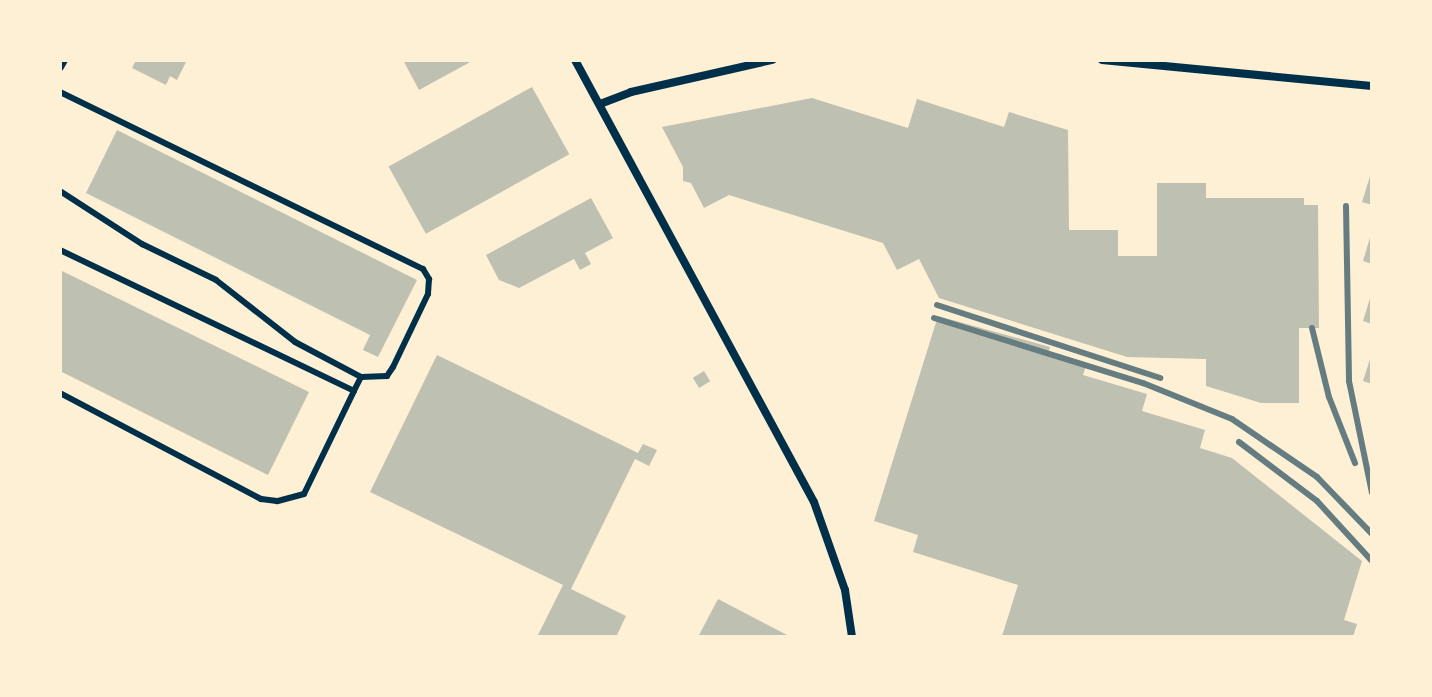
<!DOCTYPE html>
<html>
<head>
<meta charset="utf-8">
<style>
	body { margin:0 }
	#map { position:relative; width:1432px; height:697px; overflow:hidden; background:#fdf0d5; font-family:"Fira Sans",sans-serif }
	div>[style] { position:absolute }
	.building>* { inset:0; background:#bec0b2; transform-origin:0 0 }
	.service>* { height:6px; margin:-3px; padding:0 3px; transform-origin:3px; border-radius:3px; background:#003049 }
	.minor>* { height:8px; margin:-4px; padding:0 4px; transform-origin:4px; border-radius:4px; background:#003049 }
	.rail>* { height:6px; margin:-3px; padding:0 3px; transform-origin:3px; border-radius:3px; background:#657d81 }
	span { translate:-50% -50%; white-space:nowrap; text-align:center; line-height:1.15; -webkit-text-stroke:6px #fdf0d5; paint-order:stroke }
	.frame { position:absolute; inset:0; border:62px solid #fdf0d5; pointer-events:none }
</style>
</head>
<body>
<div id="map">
	<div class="building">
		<div style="clip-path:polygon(136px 60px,187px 60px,177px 80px,170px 76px,166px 85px,132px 68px)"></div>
		<div style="clip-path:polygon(403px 60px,474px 60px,419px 90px)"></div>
		<div style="left:532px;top:87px;width:77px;height:164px;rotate:61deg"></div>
		<div style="clip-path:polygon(812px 98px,908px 128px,917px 99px,1004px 127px,1009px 112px,1068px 130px,1069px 230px,1118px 230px,1118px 256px,1157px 256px,1157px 183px,1206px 183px,1206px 198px,1304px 198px,1304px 205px,1318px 205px,1319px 328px,1299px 328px,1299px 403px,1261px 403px,1206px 386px,1206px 359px,1127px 357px,939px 298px,919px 259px,897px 270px,883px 243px,729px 195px,704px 208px,691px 183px,683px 181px,683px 167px,662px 127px)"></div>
		<div style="clip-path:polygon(117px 130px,417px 280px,378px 357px,363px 350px,370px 335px,86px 193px)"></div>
		<div style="clip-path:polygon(1371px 173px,1372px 173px,1372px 205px,1362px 202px)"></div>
		<div style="clip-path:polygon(591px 198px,613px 238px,585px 253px,591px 264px,580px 270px,574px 259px,519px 288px,499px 280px,486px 255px)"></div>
		<div style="clip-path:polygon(1371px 234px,1372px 234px,1372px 264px,1363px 261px)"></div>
		<div style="clip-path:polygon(62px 271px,309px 392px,268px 475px,60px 371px)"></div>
		<div style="clip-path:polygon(1371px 295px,1372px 295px,1372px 324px,1363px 321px)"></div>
		<div style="clip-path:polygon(938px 316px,1050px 347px,1049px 351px,1087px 363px,1083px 375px,1147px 394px,1142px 411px,1205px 430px,1200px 448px,1232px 458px,1362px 561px,1344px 620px,1357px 624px,1353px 637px,1002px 636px,1018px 585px,913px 552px,918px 535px,874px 521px)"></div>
		<div style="clip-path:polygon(437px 355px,638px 453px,643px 444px,657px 450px,649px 466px,635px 459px,571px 589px,626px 616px,616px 637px,537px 637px,563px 585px,370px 492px)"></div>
		<div style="clip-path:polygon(1371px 356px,1372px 356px,1372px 384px,1363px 381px)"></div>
		<div style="left:704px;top:371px;width:12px;height:13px;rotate:59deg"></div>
		<div style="clip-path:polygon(718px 599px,791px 637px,698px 637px)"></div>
	</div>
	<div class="service">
		<div style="left:60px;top:92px;width:404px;rotate:26deg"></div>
		<div style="left:423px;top:269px;width:12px;rotate:59deg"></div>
		<div style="left:429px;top:279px;width:15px;rotate:94deg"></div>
		<div style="left:428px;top:294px;width:81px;rotate:115.6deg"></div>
		<div style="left:393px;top:367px;width:11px;rotate:124deg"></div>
		<div style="left:387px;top:376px;width:26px;rotate:178deg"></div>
		<div style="left:361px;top:377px;width:16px;rotate:117deg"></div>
		<div style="left:60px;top:191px;width:98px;rotate:32.9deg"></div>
		<div style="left:142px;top:244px;width:82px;rotate:25.9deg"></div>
		<div style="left:216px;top:280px;width:100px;rotate:38.1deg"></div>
		<div style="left:295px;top:342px;width:75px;rotate:27.9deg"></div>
		<div style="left:60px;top:250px;width:326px;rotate:25.6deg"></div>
		<div style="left:354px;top:391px;width:114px;rotate:115.9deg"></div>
		<div style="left:304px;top:494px;width:28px;rotate:165deg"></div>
		<div style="left:277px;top:501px;width:16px;rotate:-173deg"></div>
		<div style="left:261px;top:499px;width:227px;rotate:-152.2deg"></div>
	</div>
	<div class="minor">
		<div style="left:575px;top:60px;width:502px;rotate:61.6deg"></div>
		<div style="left:814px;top:502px;width:93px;rotate:70.6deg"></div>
		<div style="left:845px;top:590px;width:48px;rotate:81.5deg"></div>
		<div style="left:1102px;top:60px;width:271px;rotate:5.5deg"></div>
		<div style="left:60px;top:67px;width:8px;rotate:-60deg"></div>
		<div style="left:600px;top:104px;width:33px;rotate:-21deg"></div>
		<div style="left:631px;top:92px;width:145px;rotate:-12.8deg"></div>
	</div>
	<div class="rail">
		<div style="left:1346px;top:206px;width:175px;rotate:89deg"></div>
		<div style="left:1349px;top:381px;width:114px;rotate:78.4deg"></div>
		<div style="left:937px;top:305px;width:235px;rotate:18.1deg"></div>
		<div style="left:934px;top:318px;width:219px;rotate:17.3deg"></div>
		<div style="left:1143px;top:383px;width:96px;rotate:22deg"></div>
		<div style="left:1232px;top:419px;width:103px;rotate:34.3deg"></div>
		<div style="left:1317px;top:477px;width:79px;rotate:46deg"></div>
		<div style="left:1312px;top:328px;width:71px;rotate:76.2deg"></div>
		<div style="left:1329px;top:397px;width:71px;rotate:68.5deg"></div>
		<div style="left:1239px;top:442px;width:98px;rotate:37.1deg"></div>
		<div style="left:1317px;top:501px;width:81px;rotate:47.5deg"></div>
	</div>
	<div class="frame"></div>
</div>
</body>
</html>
